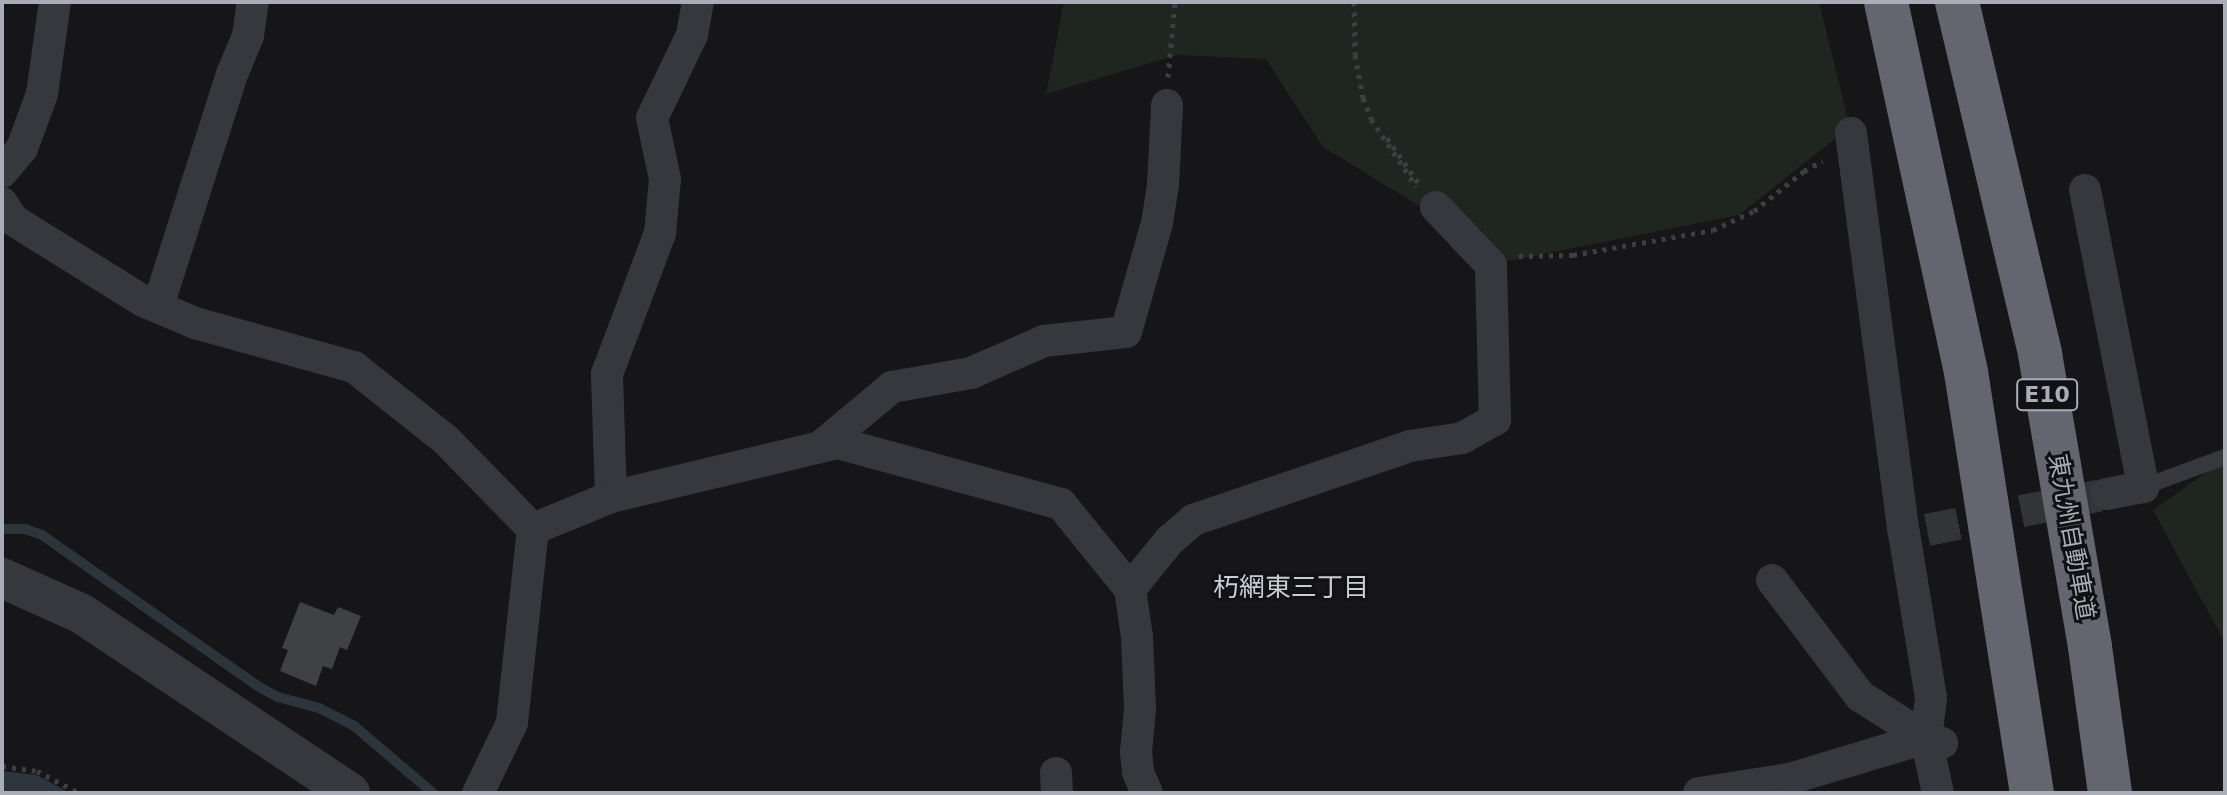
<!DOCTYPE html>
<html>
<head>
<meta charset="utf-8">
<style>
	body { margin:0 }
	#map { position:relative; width:2227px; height:795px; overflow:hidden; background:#161618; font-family:"DejaVu Sans","Noto Sans JP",sans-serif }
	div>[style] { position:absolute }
	.green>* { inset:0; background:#1e261f }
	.water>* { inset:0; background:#2c353c }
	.stream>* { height:10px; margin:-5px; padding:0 5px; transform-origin:5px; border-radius:5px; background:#2c353c }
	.building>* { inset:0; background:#404145 }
	.minor-tunnel>* { height:32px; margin-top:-16px; transform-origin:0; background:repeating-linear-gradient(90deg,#333438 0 32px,transparent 0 48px) }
	.path>* { height:5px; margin-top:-2.5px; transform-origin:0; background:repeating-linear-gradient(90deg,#3d3f44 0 4px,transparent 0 10px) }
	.service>* { height:16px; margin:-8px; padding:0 8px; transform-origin:8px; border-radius:8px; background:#37383d }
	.minor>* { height:32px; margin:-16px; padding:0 16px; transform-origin:16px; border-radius:16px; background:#37383d }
	.tertiary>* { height:40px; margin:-20px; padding:0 20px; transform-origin:20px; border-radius:20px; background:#37383d }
	.motorway>* { height:44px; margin:-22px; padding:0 22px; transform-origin:22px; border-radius:22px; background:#63666e }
	span { translate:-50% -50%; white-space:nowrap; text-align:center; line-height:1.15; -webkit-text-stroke:6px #111113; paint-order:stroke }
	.shield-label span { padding:2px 6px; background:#111113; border:2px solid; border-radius:6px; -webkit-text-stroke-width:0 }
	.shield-label { font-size:22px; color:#a8adb8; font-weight:700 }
	.street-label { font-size:24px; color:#a8adb8 }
	.neighbourhood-label { font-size:26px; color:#c9ccd4 }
	.frame { position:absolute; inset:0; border:4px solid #a8adb8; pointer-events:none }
</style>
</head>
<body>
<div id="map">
	<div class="green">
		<div style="clip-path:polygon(1064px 2px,1819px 2px,1850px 127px,1739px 215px,1509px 261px,1323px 147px,1266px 59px,1177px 55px,1046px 94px)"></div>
		<div style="clip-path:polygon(2225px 459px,2225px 643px,2153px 510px)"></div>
	</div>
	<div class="water">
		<div style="clip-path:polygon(2px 771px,37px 775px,70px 793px,2px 793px)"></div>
	</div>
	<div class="stream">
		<div style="left:2px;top:529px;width:23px"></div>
		<div style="left:25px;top:529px;width:18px;rotate:19deg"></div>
		<div style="left:42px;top:535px;width:261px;rotate:35deg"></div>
		<div style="left:256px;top:685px;width:25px;rotate:29deg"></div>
		<div style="left:278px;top:697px;width:42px;rotate:15deg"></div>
		<div style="left:319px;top:708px;width:38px;rotate:27deg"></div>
		<div style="left:353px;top:725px;width:105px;rotate:40.4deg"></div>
	</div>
	<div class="building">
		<div style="clip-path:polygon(300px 602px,334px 615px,338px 607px,361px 616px,347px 650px,340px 647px,332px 669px,323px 666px,316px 686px,280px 671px,288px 650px,282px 648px)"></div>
	</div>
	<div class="minor-tunnel">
		<div style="left:1927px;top:530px;width:184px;rotate:-11.3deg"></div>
	</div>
	<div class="path">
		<div style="left:1354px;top:2px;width:53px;rotate:88.9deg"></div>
		<div style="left:1355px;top:55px;width:44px;rotate:79.5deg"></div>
		<div style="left:1363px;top:98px;width:22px;rotate:69deg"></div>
		<div style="left:1371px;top:119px;width:81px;rotate:56.1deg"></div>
		<div style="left:1168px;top:77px;width:75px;rotate:-84.7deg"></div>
		<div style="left:1387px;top:138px;width:56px;rotate:55.2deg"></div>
		<div style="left:1519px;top:256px;width:54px;rotate:-1.1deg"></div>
		<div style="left:1573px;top:255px;width:142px;rotate:-10.1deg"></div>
		<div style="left:1713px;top:230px;width:45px;rotate:-24.9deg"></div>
		<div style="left:1754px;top:211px;width:64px;rotate:-38.7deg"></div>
		<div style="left:1804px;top:171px;width:21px;rotate:-29deg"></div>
		<div style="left:2px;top:766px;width:35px;rotate:8deg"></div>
		<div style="left:37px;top:771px;width:47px;rotate:27.6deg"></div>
	</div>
	<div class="service">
		<div style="left:2143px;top:487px;width:87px;rotate:-20.1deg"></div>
	</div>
	<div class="minor">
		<div style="left:1851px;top:133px;width:403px;rotate:82.5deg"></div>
		<div style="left:1904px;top:533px;width:167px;rotate:80.7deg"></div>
		<div style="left:1931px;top:698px;width:40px;rotate:97.1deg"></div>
		<div style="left:1926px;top:738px;width:56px;rotate:77.7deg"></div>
		<div style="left:2px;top:172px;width:31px;rotate:-50deg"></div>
		<div style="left:22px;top:148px;width:58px;rotate:-69.7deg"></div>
		<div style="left:42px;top:94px;width:93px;rotate:-82deg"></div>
		<div style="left:2085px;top:190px;width:303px;rotate:78.9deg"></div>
		<div style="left:2143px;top:487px;width:37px;rotate:169deg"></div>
		<div style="left:2px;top:203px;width:20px;rotate:57deg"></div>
		<div style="left:13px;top:220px;width:153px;rotate:31.9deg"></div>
		<div style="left:143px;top:301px;width:56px;rotate:22.9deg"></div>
		<div style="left:195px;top:323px;width:165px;rotate:15.5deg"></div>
		<div style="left:354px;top:367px;width:117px;rotate:38.4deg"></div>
		<div style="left:446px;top:440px;width:124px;rotate:45.7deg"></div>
		<div style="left:533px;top:529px;width:195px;rotate:96.2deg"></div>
		<div style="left:512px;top:723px;width:78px;rotate:115.9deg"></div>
		<div style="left:158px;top:306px;width:244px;rotate:-72.3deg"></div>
		<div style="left:232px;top:74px;width:41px;rotate:-67.2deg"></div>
		<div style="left:248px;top:36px;width:34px;rotate:-82deg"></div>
		<div style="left:820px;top:447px;width:94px;rotate:-39.8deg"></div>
		<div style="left:892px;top:387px;width:80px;rotate:-10deg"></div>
		<div style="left:971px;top:373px;width:80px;rotate:-23.7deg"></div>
		<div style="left:1044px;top:341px;width:82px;rotate:-6.3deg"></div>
		<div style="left:1126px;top:332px;width:113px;rotate:-74.1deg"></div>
		<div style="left:1157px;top:223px;width:38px;rotate:-81deg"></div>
		<div style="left:1163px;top:185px;width:80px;rotate:-87.1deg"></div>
		<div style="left:611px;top:497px;width:123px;rotate:-91.9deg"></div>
		<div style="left:607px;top:374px;width:151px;rotate:-69.4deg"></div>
		<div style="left:660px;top:233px;width:54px;rotate:-84.7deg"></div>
		<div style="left:665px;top:179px;width:62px;rotate:-102deg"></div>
		<div style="left:652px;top:118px;width:92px;rotate:-64.3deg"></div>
		<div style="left:692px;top:35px;width:34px;rotate:-80deg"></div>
		<div style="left:533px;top:529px;width:84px;rotate:-22.3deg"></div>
		<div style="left:611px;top:497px;width:233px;rotate:-13.4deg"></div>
		<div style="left:838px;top:443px;width:231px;rotate:15.3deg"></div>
		<div style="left:1061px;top:504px;width:109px;rotate:50.9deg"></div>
		<div style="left:1130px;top:589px;width:49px;rotate:81.7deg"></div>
		<div style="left:1137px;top:637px;width:72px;rotate:87.6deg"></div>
		<div style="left:1140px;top:709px;width:43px;rotate:95.3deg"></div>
		<div style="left:1136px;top:752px;width:20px;rotate:84deg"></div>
		<div style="left:1138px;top:772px;width:23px;rotate:67deg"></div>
		<div style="left:1772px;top:580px;width:146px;rotate:52.8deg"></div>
		<div style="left:1860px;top:696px;width:78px;rotate:32.5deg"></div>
		<div style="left:1926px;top:738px;width:17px;rotate:17deg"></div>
		<div style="left:1130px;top:589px;width:62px;rotate:-50.9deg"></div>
		<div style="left:1169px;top:541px;width:32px;rotate:-41deg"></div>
		<div style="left:1193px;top:520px;width:229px;rotate:-18.8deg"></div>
		<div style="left:1410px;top:446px;width:53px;rotate:-8.7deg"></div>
		<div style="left:1462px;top:438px;width:38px;rotate:-29deg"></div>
		<div style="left:1495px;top:420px;width:155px;rotate:-91.5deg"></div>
		<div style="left:1491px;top:265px;width:80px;rotate:-133.5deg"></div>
		<div style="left:1056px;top:773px;width:20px;rotate:87deg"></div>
		<div style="left:1699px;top:793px;width:91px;rotate:-8.8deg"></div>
		<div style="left:1789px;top:779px;width:143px;rotate:-16.7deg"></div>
	</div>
	<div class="tertiary">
		<div style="left:2px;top:578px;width:88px;rotate:24.2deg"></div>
		<div style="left:82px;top:614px;width:322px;rotate:33.7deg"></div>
	</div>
	<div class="motorway">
		<div style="left:1886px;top:2px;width:379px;rotate:77.8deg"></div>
		<div style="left:1966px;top:372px;width:426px;rotate:81.1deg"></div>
		<div style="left:1957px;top:2px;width:362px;rotate:76.7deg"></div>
		<div style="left:2040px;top:354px;width:297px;rotate:80.3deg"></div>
		<div style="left:2090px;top:647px;width:147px;rotate:82.2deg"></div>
	</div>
	<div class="shield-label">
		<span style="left:2047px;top:395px">E10</span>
	</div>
	<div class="street-label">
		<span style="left:2071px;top:537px;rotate:80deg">東九州自動車道</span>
	</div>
	<div class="neighbourhood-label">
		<span style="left:1291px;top:588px">朽網東三丁目</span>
	</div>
	<div class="frame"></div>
</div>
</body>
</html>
